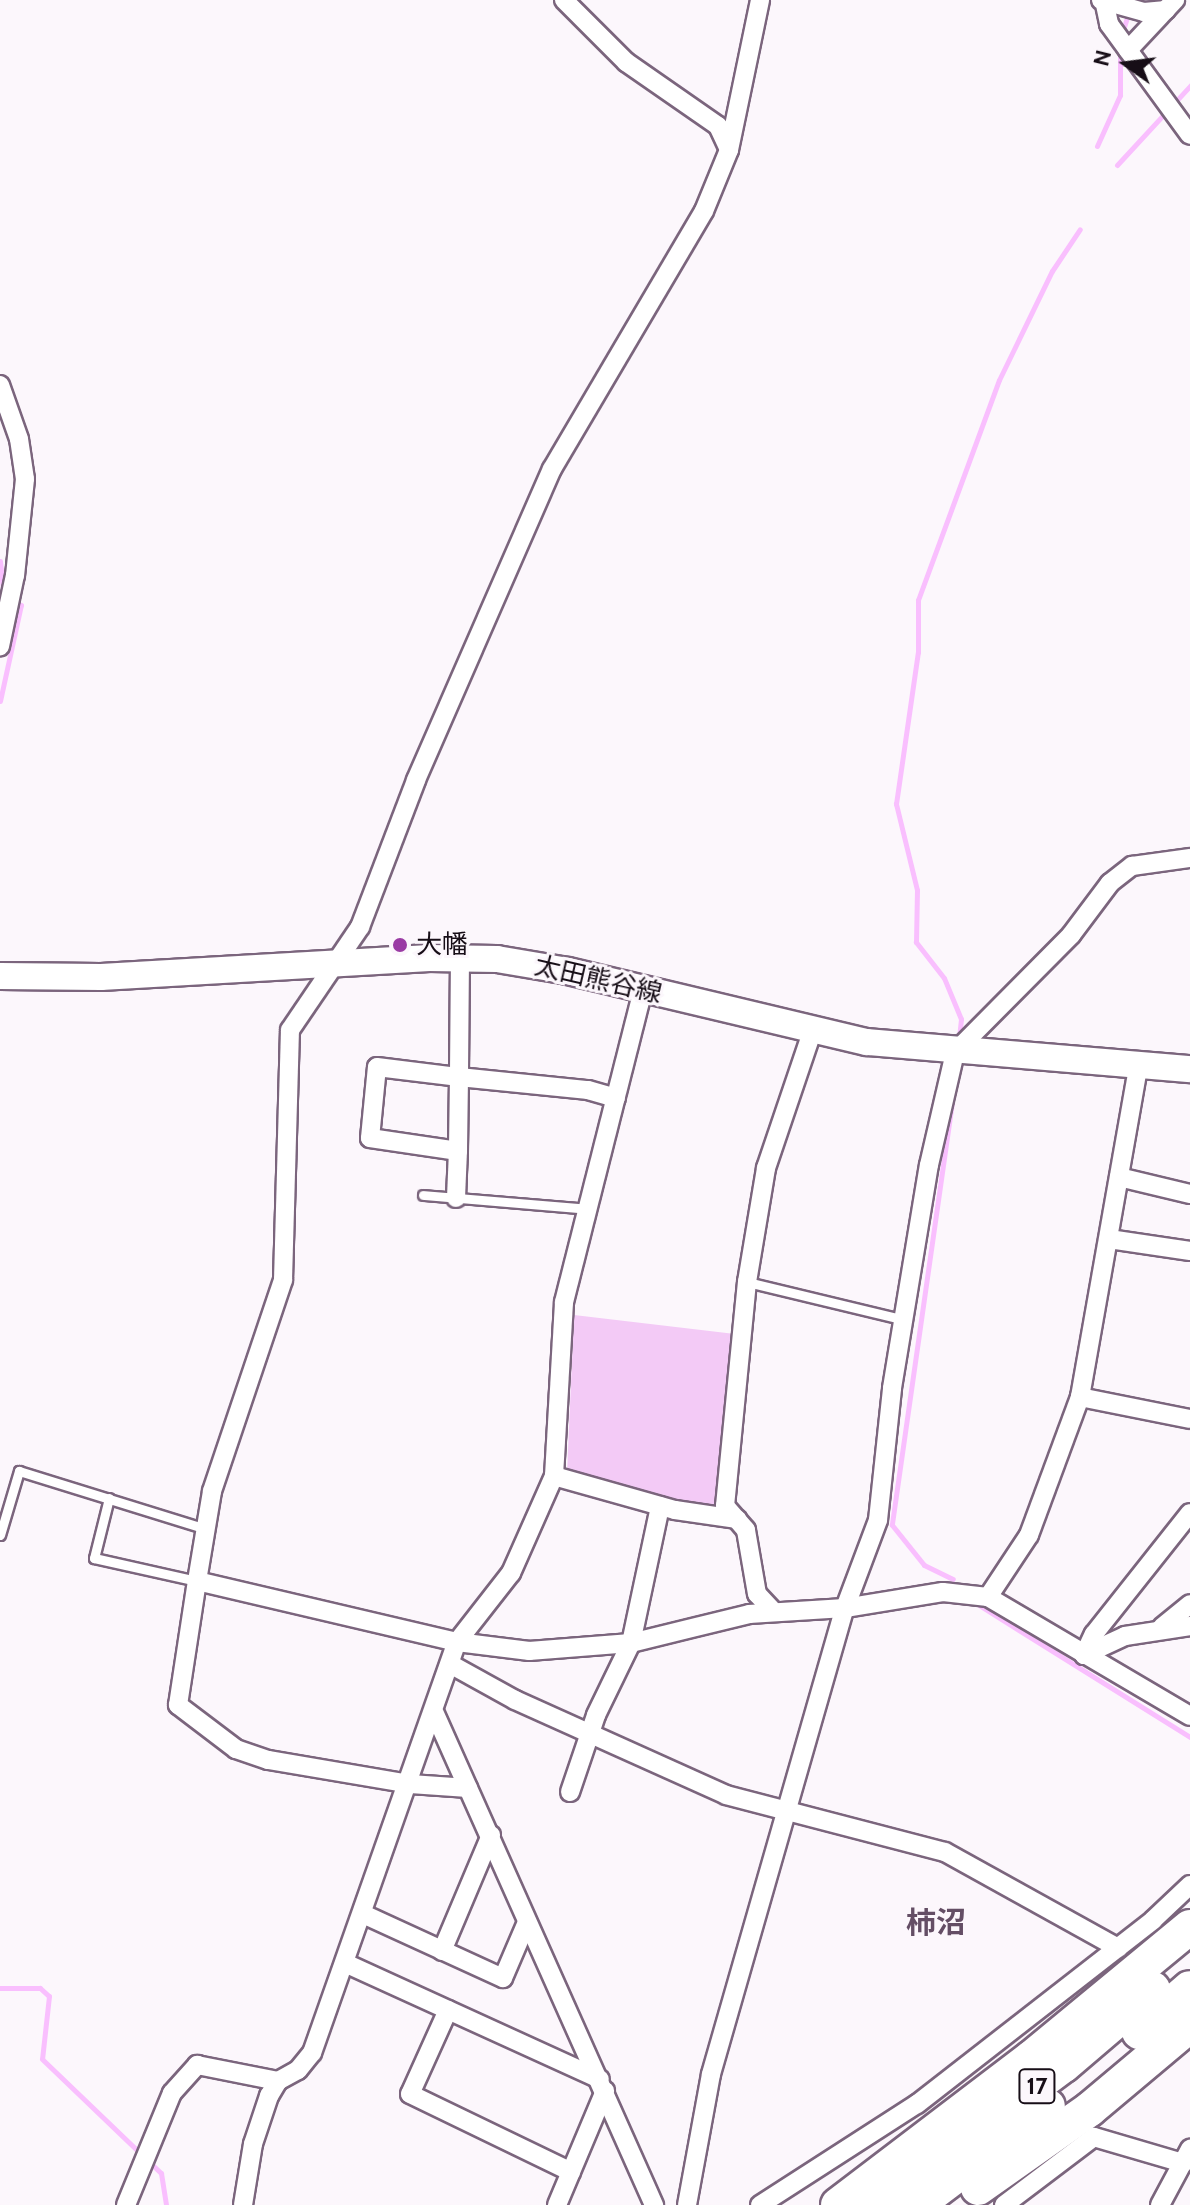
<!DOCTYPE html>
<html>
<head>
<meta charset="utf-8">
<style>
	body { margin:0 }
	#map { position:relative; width:1190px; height:2205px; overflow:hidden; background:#fcf7fc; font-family:Cabin,"Noto Sans JP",sans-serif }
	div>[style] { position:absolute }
	.green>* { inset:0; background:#f3caf6 }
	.stream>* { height:5px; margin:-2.5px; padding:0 2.5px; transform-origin:2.5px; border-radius:2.5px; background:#f9bffe }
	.roads { filter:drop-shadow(2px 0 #7b657d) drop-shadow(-2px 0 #7b657d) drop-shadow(0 2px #7b657d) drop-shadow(0 -2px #7b657d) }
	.lane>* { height:9px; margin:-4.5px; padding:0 4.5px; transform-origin:4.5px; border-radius:4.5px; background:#fff }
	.street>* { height:18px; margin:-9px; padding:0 9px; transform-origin:9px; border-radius:9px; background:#fff }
	.secondary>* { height:26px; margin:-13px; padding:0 13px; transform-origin:13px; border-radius:13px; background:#fff }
	.highway>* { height:34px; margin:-17px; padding:0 17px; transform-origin:17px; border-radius:17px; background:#fff }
	.dots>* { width:22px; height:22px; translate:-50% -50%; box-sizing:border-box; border:4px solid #fcf7fc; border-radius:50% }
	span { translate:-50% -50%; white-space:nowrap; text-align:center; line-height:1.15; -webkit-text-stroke:6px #fcf7fc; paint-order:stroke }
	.shield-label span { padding:2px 6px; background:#fcf7fc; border:2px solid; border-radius:6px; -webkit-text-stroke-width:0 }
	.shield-label { font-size:24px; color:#170e17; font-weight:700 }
	.poi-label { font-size:26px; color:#170e17 }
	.left { translate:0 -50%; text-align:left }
	.street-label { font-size:26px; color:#170e17 }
	.quarter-label { font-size:30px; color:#644e65; font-weight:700 }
	.north { position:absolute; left:1086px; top:24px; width:80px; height:80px; -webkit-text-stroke:6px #fcf7fc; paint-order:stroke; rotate:284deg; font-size:22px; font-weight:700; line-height:32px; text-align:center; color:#170e17 }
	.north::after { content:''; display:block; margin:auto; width:28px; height:36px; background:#170e17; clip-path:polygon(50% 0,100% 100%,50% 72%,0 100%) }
</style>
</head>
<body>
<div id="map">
	<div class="green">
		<div style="clip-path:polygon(574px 1315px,735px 1334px,719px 1511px,567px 1473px)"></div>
	</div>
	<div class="stream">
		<div style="left:1122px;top:33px;width:22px;rotate:-72deg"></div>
		<div style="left:1097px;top:146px;width:56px;rotate:-65.7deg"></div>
		<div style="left:1120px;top:95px;width:48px;rotate:-90deg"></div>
		<div style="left:1117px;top:165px;width:108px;rotate:-47.3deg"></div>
		<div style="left:0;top:561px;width:37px;rotate:84deg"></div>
		<div style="left:0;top:701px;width:98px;rotate:-77.7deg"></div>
		<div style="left:21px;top:605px;width:9px;rotate:-159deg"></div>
		<div style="left:959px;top:1038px;width:19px;rotate:-84deg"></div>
		<div style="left:961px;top:1019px;width:44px;rotate:-112.5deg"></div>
		<div style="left:944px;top:978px;width:46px;rotate:-127.9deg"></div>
		<div style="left:916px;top:942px;width:52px;rotate:-88.9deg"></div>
		<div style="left:917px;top:890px;width:89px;rotate:-103.7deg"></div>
		<div style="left:896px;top:804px;width:154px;rotate:-81.8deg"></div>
		<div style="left:918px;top:652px;width:52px;rotate:-90deg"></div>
		<div style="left:918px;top:600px;width:234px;rotate:-69.8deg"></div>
		<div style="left:999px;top:380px;width:121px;rotate:-64.1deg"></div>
		<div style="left:1052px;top:271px;width:50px;rotate:-56.3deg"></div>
		<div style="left:952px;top:1102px;width:427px;rotate:98.1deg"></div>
		<div style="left:892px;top:1525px;width:51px;rotate:51.3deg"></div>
		<div style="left:924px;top:1565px;width:32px;rotate:26deg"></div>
		<div style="left:974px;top:1602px;width:255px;rotate:32deg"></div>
		<div style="left:0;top:1988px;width:40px"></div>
		<div style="left:40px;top:1988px;width:12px;rotate:42deg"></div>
		<div style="left:49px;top:1996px;width:63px;rotate:96.3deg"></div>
		<div style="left:42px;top:2059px;width:165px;rotate:43.8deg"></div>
		<div style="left:161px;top:2173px;width:32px;rotate:81deg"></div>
	</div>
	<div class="roads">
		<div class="lane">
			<div style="left:423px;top:1195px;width:166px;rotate:4.8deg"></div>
			<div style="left:747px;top:1282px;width:163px;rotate:13.5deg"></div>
			<div style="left:109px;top:1498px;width:62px;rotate:104deg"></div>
			<div style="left:94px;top:1558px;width:106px;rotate:12.6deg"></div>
			<div style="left:0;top:1535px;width:67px;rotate:-73.5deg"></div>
			<div style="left:19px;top:1471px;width:196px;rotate:17.2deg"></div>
		</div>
		<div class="street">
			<div style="left:564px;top:0;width:88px;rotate:45deg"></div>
			<div style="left:626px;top:62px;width:112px;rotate:34.8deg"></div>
			<div style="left:718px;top:126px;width:26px;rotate:65deg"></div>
			<div style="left:1101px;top:0;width:45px;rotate:15.6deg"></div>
			<div style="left:1144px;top:12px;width:22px;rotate:-5deg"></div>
			<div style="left:1104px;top:0;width:25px;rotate:78deg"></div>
			<div style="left:1109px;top:24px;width:137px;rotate:53.9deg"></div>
			<div style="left:1128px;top:50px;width:69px;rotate:-46.8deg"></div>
			<div style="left:0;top:385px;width:57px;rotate:70.6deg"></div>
			<div style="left:19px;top:439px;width:40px;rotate:81.5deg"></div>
			<div style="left:25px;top:479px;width:97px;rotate:95.9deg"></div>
			<div style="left:15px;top:575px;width:73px;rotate:101.9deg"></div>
			<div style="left:460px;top:957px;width:120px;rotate:90.5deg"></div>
			<div style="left:459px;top:1077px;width:74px;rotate:90.8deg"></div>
			<div style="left:458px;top:1151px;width:89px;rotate:-171.6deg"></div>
			<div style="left:370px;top:1138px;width:71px;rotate:-84.4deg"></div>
			<div style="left:377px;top:1067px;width:83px;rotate:7deg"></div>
			<div style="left:459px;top:1077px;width:130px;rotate:5.8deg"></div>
			<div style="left:588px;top:1090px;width:29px;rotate:16deg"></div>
			<div style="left:1119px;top:1177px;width:73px;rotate:13.5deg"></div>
			<div style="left:456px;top:1198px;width:47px;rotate:-87.6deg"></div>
			<div style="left:1109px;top:1239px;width:82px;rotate:8.4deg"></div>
			<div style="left:1080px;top:1397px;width:112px;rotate:11.3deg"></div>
			<div style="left:554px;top:1476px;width:126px;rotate:15.7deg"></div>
			<div style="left:675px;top:1510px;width:63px;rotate:8.3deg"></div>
			<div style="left:197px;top:1581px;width:267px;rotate:13.2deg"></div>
			<div style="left:457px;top:1642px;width:73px;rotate:7.1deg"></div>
			<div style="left:529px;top:1651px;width:102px;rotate:-4.5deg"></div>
			<div style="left:631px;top:1643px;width:122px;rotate:-13.8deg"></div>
			<div style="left:749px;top:1614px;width:96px;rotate:-3.6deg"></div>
			<div style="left:845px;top:1608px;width:99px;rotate:-9.3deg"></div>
			<div style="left:943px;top:1592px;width:45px;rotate:6.3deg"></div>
			<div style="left:988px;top:1597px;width:234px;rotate:30.5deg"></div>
			<div style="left:988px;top:1597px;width:74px;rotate:-56.5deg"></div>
			<div style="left:1029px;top:1535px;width:147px;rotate:-69.7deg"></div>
			<div style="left:1080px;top:1397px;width:338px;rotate:-80deg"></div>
			<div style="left:773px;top:1611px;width:23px;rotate:-133deg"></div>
			<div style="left:757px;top:1594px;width:65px;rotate:-99.8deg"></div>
			<div style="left:746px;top:1530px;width:32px;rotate:-131deg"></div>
			<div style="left:725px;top:1506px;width:225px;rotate:-84.4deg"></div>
			<div style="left:747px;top:1282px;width:116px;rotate:-80.5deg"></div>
			<div style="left:766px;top:1168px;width:144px;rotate:-71.3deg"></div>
			<div style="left:1162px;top:1627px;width:36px;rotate:-39deg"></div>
			<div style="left:1084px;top:1655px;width:23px;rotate:-65deg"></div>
			<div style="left:1094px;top:1634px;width:154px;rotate:-51.6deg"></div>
			<div style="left:1084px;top:1655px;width:45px;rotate:-24.9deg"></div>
			<div style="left:1125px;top:1636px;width:66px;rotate:-8.7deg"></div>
			<div style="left:450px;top:1664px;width:74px;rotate:29deg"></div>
			<div style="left:515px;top:1700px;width:231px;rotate:24.2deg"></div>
			<div style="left:726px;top:1795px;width:226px;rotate:14.6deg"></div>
			<div style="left:945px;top:1852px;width:198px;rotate:29deg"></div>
			<div style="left:435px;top:1714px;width:538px;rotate:65.96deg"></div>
			<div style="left:468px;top:1788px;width:58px;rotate:-176.1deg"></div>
			<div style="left:410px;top:1784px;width:144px;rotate:-170.4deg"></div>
			<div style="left:268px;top:1760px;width:34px;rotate:-161deg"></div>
			<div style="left:236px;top:1749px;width:73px;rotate:-142.8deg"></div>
			<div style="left:178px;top:1705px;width:125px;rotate:-81.3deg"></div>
			<div style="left:197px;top:1581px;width:91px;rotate:-80.5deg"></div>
			<div style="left:212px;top:1491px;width:223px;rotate:-71.4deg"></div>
			<div style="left:283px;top:1280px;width:250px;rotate:-88.4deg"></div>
			<div style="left:290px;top:1030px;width:125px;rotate:-55.8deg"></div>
			<div style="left:360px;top:927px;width:157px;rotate:-69.1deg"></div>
			<div style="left:416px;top:780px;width:339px;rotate:-66.4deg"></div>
			<div style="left:552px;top:469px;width:299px;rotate:-59.5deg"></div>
			<div style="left:704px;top:211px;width:66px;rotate:-67.7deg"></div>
			<div style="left:729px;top:150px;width:153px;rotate:-78.3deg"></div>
			<div style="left:570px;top:1792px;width:81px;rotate:-71.3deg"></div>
			<div style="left:596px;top:1715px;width:80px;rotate:-64.1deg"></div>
			<div style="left:631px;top:1643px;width:140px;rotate:-78deg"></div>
			<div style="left:363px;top:1914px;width:154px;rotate:24.6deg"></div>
			<div style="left:503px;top:1978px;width:61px;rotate:-66.8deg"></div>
			<div style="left:442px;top:1951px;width:126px;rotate:-67.1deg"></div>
			<div style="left:345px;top:1963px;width:280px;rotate:24.5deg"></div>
			<div style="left:448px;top:2010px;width:92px;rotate:114.3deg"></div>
			<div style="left:410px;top:2094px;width:179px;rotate:25.8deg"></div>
			<div style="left:126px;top:2205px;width:121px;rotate:-67.7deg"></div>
			<div style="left:172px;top:2093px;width:38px;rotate:-48deg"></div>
			<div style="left:197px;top:2065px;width:83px;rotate:11.2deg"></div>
			<div style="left:243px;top:2205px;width:62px;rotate:-80.7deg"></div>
			<div style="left:253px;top:2144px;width:51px;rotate:-71.6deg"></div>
			<div style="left:269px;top:2096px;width:17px;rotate:-59deg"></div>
			<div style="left:278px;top:2081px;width:23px;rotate:-29deg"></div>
			<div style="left:298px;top:2070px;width:22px;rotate:-51deg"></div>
			<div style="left:312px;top:2053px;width:436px;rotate:-70.6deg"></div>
			<div style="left:457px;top:1642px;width:88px;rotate:-52deg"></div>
			<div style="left:511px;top:1573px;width:106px;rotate:-66.1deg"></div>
			<div style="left:554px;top:1476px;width:174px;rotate:-86.7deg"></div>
			<div style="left:564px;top:1302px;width:322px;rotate:-75.8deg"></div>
			<div style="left:557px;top:2205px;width:124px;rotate:-67.2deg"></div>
			<div style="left:687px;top:2205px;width:133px;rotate:-79.6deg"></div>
			<div style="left:711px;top:2074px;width:485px;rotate:-74deg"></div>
			<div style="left:845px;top:1608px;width:94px;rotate:-69.4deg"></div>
			<div style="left:878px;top:1520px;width:133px;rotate:-83.9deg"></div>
			<div style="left:892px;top:1388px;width:226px;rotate:-80.6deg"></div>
			<div style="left:929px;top:1165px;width:116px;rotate:-77deg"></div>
			<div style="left:955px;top:1052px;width:165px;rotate:-45.2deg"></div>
			<div style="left:1071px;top:935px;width:65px;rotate:-53.1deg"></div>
			<div style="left:1110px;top:883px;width:28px;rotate:-38deg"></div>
			<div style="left:1132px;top:866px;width:59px;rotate:-7.9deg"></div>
			<div style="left:760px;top:2205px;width:187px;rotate:-32.8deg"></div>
			<div style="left:917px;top:2104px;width:299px;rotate:-37.9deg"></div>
			<div style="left:1153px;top:1920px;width:51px;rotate:-43.4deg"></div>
			<div style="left:1004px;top:2205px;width:113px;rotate:-37.1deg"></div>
			<div style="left:1094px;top:2137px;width:93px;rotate:16.3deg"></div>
			<div style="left:1160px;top:2205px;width:64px;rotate:-61.8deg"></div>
		</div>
		<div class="secondary">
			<div style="left:0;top:976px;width:101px;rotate:0.6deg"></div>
			<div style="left:101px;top:977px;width:329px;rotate:-3.3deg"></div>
			<div style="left:429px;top:958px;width:68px;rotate:0.8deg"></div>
			<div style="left:497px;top:959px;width:72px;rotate:9.6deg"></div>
			<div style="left:568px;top:971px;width:307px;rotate:13.4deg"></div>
			<div style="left:867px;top:1042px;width:324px;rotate:4.8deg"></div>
		</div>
		<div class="highway">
			<div style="left:1139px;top:2032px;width:67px;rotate:-40.8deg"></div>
			<div style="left:978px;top:2188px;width:137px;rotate:-35.2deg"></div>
			<div style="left:1090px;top:2109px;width:131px;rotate:-40deg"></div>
			<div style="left:838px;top:2205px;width:243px;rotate:-37.3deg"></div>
			<div style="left:1031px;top:2058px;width:206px;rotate:-39.5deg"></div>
			<div style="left:876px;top:2205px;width:234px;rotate:-36.7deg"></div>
			<div style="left:1064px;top:2065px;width:117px;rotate:-40.5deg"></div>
			<div style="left:917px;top:2205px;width:164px;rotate:-37.1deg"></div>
		</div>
	</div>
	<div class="dots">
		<div style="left:400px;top:945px;background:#9a3ba4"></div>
	</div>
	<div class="shield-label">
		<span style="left:1037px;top:2086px">17</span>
	</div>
	<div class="poi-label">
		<span class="left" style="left:416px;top:945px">大幡</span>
	</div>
	<div class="street-label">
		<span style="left:598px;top:980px;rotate:13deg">太田熊谷線</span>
	</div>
	<div class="quarter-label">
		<span style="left:936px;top:1923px">柿沼</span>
	</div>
	<div class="north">N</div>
</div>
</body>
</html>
